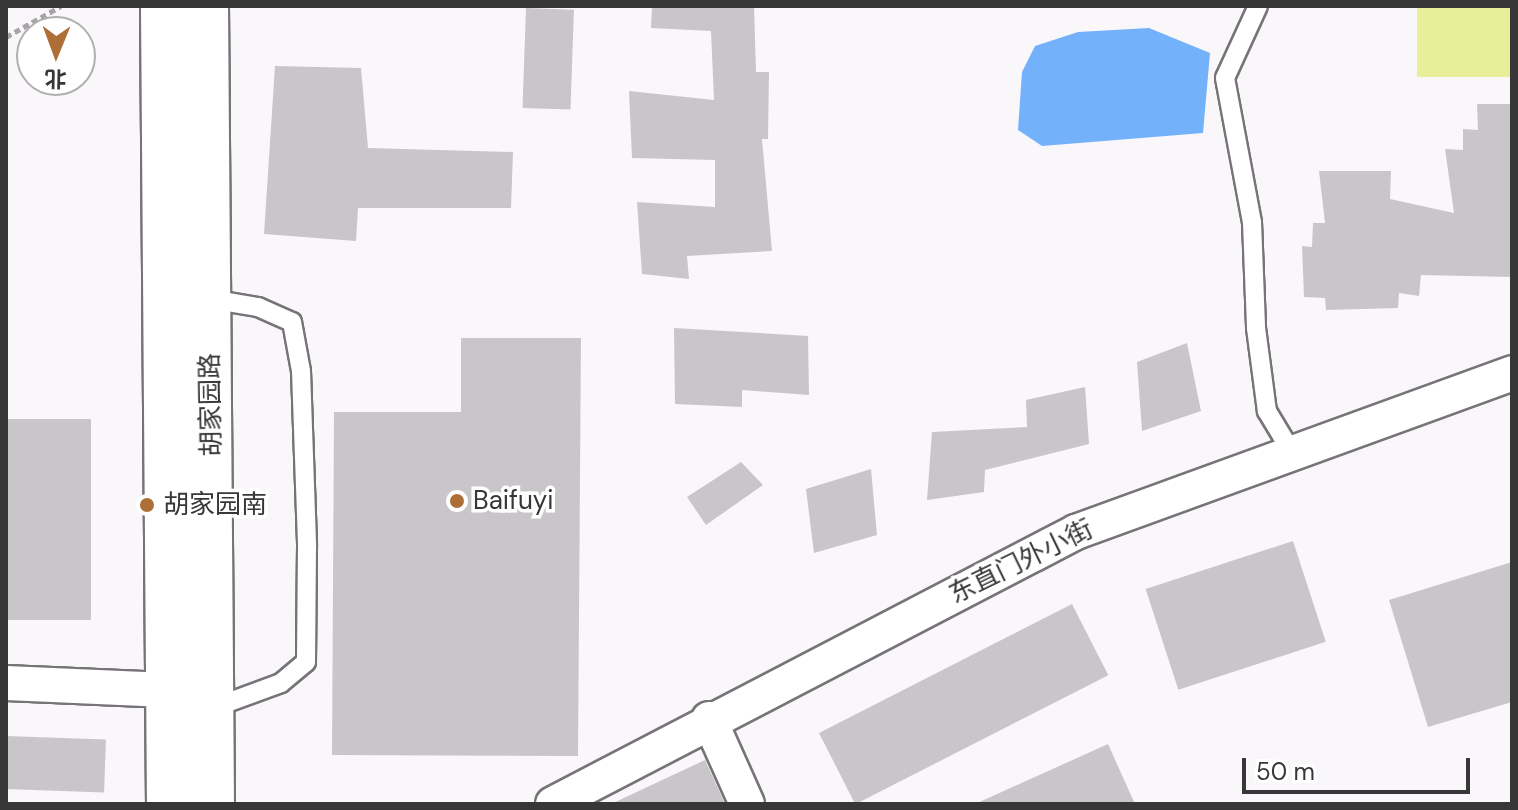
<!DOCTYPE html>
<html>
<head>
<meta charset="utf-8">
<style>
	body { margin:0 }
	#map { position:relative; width:1518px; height:810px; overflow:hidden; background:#faf7fb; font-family:"DM Sans","Noto Sans SC",sans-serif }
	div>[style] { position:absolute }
	.green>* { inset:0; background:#e7f098; transform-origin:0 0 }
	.water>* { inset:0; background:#74b1fb }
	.building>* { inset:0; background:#c9c6c9; transform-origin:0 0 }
	.path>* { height:5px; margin-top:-2.5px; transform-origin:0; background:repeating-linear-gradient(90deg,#a6a4a7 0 6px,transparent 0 10px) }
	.roads { filter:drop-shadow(2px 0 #767477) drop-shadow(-2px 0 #767477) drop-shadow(0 2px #767477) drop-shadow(0 -2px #767477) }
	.service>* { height:18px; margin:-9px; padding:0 9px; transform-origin:9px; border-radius:9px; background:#fff }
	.minor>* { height:34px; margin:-17px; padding:0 17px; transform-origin:17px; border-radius:17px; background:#fff }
	.tertiary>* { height:44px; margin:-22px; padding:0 22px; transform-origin:22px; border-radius:22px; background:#fff }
	.dots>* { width:22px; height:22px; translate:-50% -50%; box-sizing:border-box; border:4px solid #fff; border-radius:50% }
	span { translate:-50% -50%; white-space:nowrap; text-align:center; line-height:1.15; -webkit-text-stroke:7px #fff; paint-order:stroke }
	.street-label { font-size:26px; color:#383738 }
	.poi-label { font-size:26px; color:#383738 }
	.left { translate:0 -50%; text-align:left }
	.frame { position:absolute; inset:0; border:8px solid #383738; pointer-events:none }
	.north { position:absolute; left:16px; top:16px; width:80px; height:80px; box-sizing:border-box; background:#fff; border:2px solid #afafaf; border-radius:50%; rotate:181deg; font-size:22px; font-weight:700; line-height:32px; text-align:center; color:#383738 }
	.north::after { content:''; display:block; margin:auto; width:28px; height:36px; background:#ad6f35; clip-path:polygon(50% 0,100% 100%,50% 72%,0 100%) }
	.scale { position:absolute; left:1242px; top:758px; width:228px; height:36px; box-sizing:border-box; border:4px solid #383738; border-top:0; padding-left:10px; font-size:24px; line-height:28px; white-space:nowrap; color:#383738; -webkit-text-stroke:6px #fff; paint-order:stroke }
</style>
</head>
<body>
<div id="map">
	<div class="green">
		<div style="left:1417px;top:6px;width:95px;height:71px"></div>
	</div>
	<div class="water">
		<div style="clip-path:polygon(1149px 28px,1210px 53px,1203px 133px,1042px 146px,1018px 130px,1022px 72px,1035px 46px,1078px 32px)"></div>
	</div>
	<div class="building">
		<div style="clip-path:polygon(652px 6px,754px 6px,756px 72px,769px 72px,768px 139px,762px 139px,772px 251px,687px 256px,689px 279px,642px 274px,637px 202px,715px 207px,715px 160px,632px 158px,629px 91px,714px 100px,711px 31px,651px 28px)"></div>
		<div style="left:526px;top:8px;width:48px;height:100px;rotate:2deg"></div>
		<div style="clip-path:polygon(275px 66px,361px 68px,368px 148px,513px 152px,511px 208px,358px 208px,356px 241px,264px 234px)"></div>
		<div style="clip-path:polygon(1477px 104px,1512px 104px,1512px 277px,1421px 275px,1419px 296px,1399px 293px,1398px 308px,1326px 310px,1325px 298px,1304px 297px,1302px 246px,1312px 247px,1313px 223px,1325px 223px,1319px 171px,1391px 171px,1390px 199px,1454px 213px,1445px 149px,1463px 150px,1463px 129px,1478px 130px)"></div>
		<div style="clip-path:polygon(674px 328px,808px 336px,809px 395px,742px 390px,742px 407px,675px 404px)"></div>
		<div style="clip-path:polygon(461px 338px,581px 338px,578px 756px,332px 755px,334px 412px,461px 412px)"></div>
		<div style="clip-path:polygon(1187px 343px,1201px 411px,1142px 431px,1137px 362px)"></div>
		<div style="clip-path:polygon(1085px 387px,1089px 444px,985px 470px,984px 492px,927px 500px,932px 432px,1027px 427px,1026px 400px)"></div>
		<div style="left:6px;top:419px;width:85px;height:201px"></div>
		<div style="clip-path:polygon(741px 462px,763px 485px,706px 525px,687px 497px)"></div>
		<div style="clip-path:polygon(871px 469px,877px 535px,814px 553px,806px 489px)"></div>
		<div style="left:1293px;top:541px;width:106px;height:155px;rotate:72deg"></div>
		<div style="clip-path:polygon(1512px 562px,1512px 702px,1428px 727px,1389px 600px)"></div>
		<div style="left:1072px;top:604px;width:80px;height:284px;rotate:63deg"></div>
		<div style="left:6px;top:736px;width:100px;height:53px;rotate:2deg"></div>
		<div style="clip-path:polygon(1108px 744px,1135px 804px,975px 804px)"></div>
		<div style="clip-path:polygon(705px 760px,725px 804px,611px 804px)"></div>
	</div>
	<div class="path">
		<div style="left:6px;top:37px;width:63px;rotate:-29.4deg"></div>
	</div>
	<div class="roads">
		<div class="service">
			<div style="left:1258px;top:6px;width:79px;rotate:114.6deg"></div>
			<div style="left:1225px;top:78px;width:147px;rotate:79.4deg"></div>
			<div style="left:1252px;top:222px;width:106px;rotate:87.8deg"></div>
			<div style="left:1256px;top:328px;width:84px;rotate:82.5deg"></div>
			<div style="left:1267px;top:411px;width:52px;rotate:59deg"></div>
			<div style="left:210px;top:299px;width:49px;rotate:9.5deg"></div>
			<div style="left:258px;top:307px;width:37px;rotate:24deg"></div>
			<div style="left:292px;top:322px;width:50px;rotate:79.6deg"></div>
			<div style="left:301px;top:371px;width:176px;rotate:88deg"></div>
			<div style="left:307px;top:547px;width:115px;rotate:90.5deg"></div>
			<div style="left:306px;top:662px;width:33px;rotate:140deg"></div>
			<div style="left:281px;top:683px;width:72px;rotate:159.8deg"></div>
		</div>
		<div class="minor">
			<div style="left:6px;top:683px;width:161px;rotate:2.5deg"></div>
			<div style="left:709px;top:719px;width:93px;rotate:65.9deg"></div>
			<div style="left:553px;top:804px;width:590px;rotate:-27.48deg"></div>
			<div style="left:1076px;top:532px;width:464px;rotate:-20deg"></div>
		</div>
		<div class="tertiary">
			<div style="left:163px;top:6px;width:798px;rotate:89.57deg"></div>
			<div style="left:206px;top:6px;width:798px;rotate:89.57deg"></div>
		</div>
	</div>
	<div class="dots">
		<div style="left:457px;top:501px;background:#ad6f35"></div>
		<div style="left:147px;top:505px;background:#ad6f35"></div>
	</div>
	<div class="street-label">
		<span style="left:211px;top:405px;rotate:-91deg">胡家园路</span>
		<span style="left:1021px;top:562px;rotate:-26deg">东直门外小街</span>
	</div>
	<div class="poi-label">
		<span class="left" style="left:473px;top:501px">Baifuyi</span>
		<span class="left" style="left:163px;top:505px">胡家园南</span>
	</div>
	<div class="frame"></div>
	<div class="north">北</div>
	<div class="scale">50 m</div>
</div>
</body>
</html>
